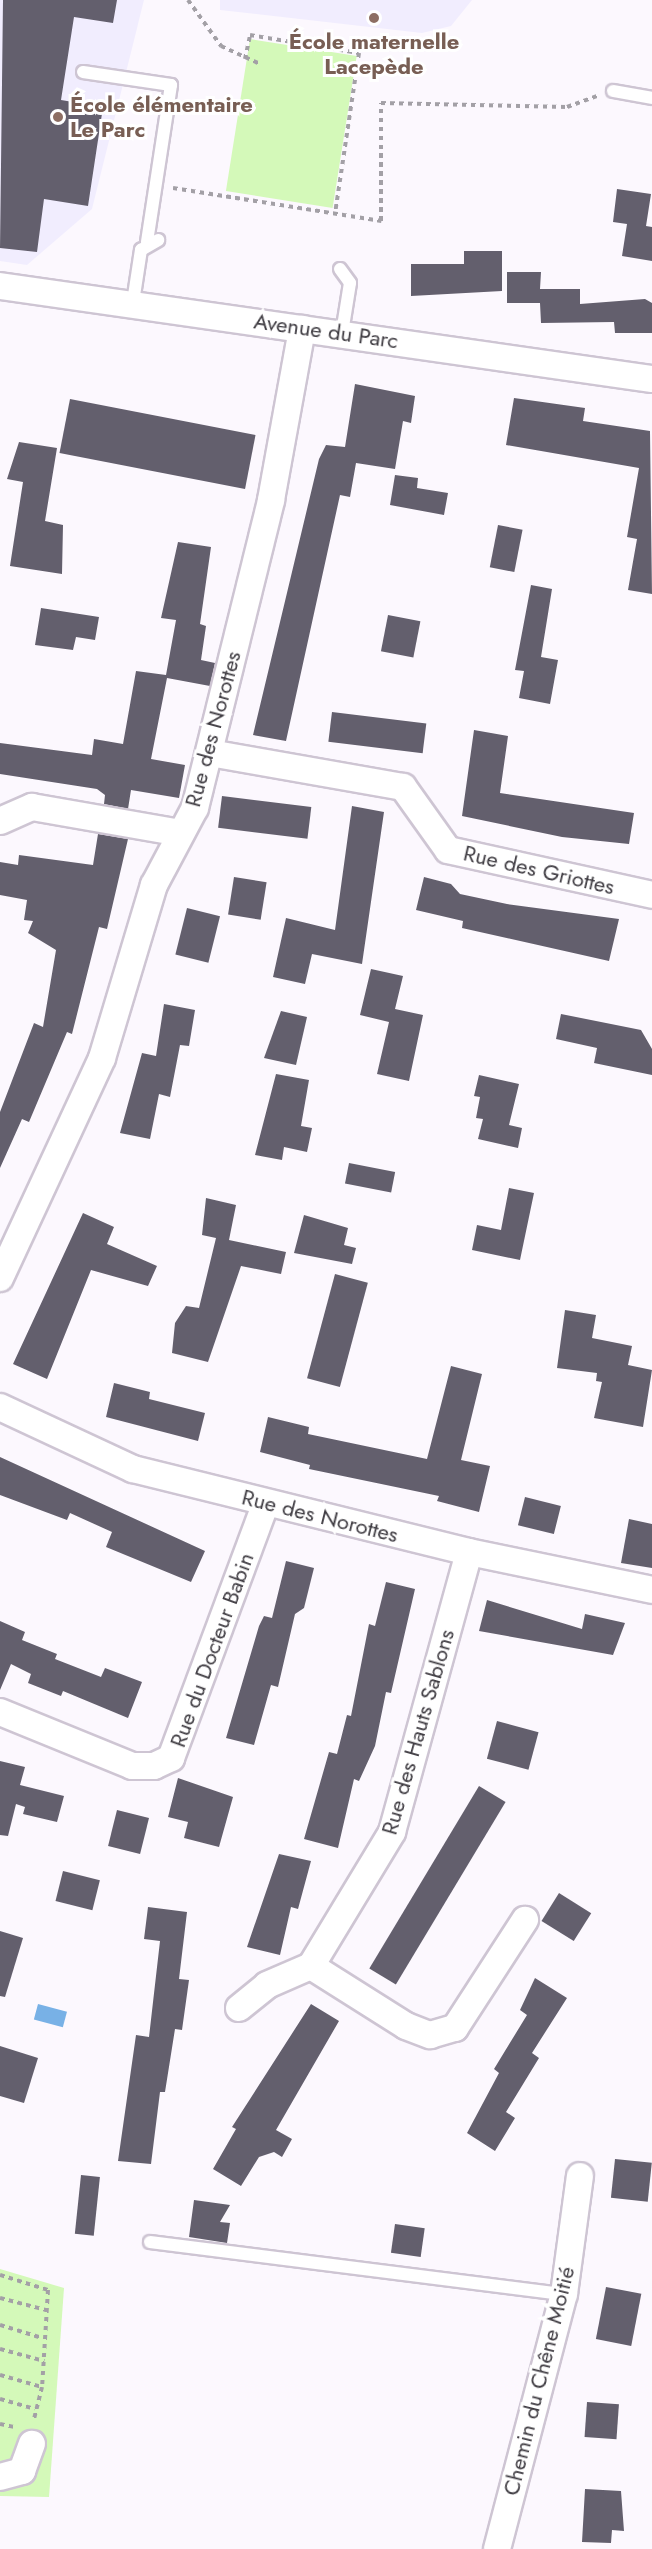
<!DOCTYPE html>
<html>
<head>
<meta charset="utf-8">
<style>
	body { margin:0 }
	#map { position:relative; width:652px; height:2549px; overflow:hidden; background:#fcf8fe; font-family:Jost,sans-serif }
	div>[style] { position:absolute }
	.education>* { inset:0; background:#f1edfe }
	.green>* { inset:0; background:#d4f9b9; transform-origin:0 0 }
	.water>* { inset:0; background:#78b1e6; transform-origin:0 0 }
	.building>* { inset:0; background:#635f6d; transform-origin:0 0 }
	.path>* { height:4px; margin-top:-2px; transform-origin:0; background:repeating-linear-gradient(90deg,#a3a0a6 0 4.5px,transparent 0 9px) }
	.roads { filter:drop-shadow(2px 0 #cec5d3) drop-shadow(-2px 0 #cec5d3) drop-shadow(0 2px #cec5d3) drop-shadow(0 -2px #cec5d3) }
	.lane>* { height:12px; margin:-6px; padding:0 6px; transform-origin:6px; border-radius:6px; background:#fff }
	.street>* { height:26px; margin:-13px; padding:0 13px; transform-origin:13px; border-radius:13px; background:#fff }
	.dots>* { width:16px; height:16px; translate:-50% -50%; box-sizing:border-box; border:3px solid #fff; border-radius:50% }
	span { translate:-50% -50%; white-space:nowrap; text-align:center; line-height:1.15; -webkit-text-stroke:6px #fff; paint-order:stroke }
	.education-label { font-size:22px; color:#785e54; font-weight:700 }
	.left { translate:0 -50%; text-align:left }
	.street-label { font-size:22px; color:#3e3b41 }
</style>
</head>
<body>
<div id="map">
	<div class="education">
		<div style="clip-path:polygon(0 0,144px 0,92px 209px,27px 265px,0 261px)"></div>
		<div style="clip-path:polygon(220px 0,472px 0,451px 26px,422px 33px,220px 10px)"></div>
	</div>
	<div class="green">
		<div style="left:250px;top:39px;width:108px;height:154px;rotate:9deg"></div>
		<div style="clip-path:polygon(0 2269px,64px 2288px,49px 2497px,0 2496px)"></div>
	</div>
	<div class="water">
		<div style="left:38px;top:2004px;width:30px;height:16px;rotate:15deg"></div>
	</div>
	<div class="building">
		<div style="clip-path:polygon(3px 0,117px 0,113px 23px,74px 17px,61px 100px,103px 107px,88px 206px,44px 199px,37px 252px,0 248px)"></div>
		<div style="clip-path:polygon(617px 189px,651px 194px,646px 226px,652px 227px,652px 261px,622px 256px,627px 224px,613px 222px)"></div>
		<div style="clip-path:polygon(464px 251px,502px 251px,502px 291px,411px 296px,411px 264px,464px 264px)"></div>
		<div style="clip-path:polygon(507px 272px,541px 272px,540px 289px,580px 289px,580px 304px,645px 299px,652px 303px,652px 333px,615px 333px,614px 322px,541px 323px,540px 303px,507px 303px)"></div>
		<div style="clip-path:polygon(355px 384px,415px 396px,411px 423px,403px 421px,395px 469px,356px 463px,350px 497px,340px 495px,286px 741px,253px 735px,319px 459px,326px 445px,345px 447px)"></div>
		<div style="clip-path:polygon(514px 398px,585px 408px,583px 421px,650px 431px,652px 594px,628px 590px,637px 539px,627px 537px,639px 468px,506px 445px)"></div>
		<div style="left:70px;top:399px;width:189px;height:55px;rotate:11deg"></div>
		<div style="clip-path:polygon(19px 442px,57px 448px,45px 521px,63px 525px,62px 574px,10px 566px,23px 482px,7px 479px)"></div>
		<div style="clip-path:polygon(395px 475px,418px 478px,417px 488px,448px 493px,444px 515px,390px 505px)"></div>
		<div style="left:498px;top:525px;width:25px;height:43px;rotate:11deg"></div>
		<div style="clip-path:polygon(178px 542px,211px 547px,200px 624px,206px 626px,201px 660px,215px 663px,210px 686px,167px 678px,151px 759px,185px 765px,179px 798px,131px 790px,128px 809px,104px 804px,105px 795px,97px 789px,0 774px,0 743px,92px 755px,94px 739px,123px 744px,136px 671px,166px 675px,176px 620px,161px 618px)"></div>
		<div style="clip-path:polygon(531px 585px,552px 589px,541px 657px,558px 660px,550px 704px,519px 698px,524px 671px,515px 670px)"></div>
		<div style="clip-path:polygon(41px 608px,99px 617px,95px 640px,76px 637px,73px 650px,35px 645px)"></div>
		<div style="left:388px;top:615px;width:33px;height:37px;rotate:11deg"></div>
		<div style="left:332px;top:712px;width:95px;height:30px;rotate:7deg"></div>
		<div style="clip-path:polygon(474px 730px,508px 736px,500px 793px,634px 813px,629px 844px,562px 837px,462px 816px)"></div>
		<div style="left:222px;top:796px;width:90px;height:32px;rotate:7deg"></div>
		<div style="clip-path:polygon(352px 806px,384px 812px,362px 964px,312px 954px,305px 984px,273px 977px,286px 918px,335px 930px)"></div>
		<div style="clip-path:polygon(98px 834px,128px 839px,107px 929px,99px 927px,72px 1034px,67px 1032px,29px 1122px,22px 1119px,0 1168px,0 1112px,34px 1023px,43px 1027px,56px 950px,28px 933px,33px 921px,24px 920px,27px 900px,0 895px,0 862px,18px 865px,19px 855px,93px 865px)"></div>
		<div style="left:234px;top:877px;width:33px;height:38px;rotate:9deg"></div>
		<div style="clip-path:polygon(424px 877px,451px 884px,460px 894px,507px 904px,619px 919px,609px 961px,462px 928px,463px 921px,416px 910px)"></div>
		<div style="left:187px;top:908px;width:34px;height:48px;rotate:14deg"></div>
		<div style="clip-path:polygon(371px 969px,403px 976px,395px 1009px,423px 1015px,409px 1081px,377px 1074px,389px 1022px,360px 1015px)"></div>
		<div style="clip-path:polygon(164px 1004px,195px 1010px,189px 1046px,180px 1045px,170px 1097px,159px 1094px,150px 1139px,120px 1133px,142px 1053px,156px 1056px)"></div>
		<div style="clip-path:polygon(281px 1011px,307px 1017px,296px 1065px,264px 1058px)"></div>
		<div style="clip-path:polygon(561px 1014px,641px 1030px,652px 1049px,652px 1075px,594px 1063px,597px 1048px,556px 1039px)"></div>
		<div style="clip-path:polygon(276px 1074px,309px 1080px,301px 1126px,312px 1128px,307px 1152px,284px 1147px,282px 1160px,255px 1155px)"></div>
		<div style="clip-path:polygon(479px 1075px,519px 1084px,509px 1125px,522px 1128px,518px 1148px,478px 1139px,483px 1119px,476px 1118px,480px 1097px,474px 1096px)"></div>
		<div style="left:349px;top:1163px;width:47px;height:21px;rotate:11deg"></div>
		<div style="clip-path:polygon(509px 1188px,534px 1193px,520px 1260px,472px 1250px,477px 1225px,501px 1230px)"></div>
		<div style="clip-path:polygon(206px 1198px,236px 1205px,229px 1240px,286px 1252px,281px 1274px,241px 1266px,208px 1362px,172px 1353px,175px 1323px,186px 1306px,199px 1308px,216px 1238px,202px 1235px)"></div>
		<div style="clip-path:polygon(83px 1213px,114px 1227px,107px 1244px,157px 1266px,148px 1286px,91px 1270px,47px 1379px,13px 1364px)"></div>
		<div style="clip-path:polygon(304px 1215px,348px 1228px,344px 1245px,356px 1248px,352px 1264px,294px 1253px)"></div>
		<div style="left:335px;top:1274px;width:34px;height:108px;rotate:15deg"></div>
		<div style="clip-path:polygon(565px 1310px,596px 1315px,592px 1338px,632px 1346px,628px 1365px,652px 1370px,643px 1427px,594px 1418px,602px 1382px,596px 1381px,597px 1373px,557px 1368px)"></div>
		<div style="clip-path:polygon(451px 1366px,482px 1374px,461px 1460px,490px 1466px,479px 1512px,437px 1501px,439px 1496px,309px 1469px,310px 1465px,260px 1452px,268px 1417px,309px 1427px,308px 1434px,427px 1459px)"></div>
		<div style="clip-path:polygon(114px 1383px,150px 1392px,149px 1399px,205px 1413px,198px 1441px,106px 1417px)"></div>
		<div style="clip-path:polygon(0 1457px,205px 1551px,191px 1582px,106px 1547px,112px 1532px,70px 1513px,67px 1520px,0 1495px)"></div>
		<div style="left:525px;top:1497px;width:37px;height:29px;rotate:14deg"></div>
		<div style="clip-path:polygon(629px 1519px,652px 1524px,652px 1568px,621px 1563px)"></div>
		<div style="clip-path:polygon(286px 1561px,314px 1568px,304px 1608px,295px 1614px,278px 1687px,271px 1685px,254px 1745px,226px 1738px,259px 1626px,264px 1616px,272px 1618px)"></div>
		<div style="clip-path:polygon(386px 1582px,415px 1589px,391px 1693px,386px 1692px,375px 1746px,359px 1781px,354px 1779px,338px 1848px,304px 1839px,329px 1752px,337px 1754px,347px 1715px,351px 1716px,369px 1624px,375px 1626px)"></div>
		<div style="clip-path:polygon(487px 1600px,582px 1629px,585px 1614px,625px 1623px,613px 1655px,479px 1631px)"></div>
		<div style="clip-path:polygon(0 1621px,25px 1632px,22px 1640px,57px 1654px,55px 1659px,101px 1677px,105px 1668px,142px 1682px,128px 1718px,63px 1691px,61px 1696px,28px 1683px,31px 1674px,11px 1664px,0 1690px)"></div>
		<div style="left:497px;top:1721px;width:43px;height:39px;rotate:15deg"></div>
		<div style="clip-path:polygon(0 1761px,25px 1767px,20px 1785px,64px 1796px,57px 1822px,23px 1814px,25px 1807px,16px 1804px,8px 1836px,0 1835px)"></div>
		<div style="clip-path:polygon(178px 1778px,233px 1797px,219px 1847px,184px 1838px,188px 1822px,168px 1817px)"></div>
		<div style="left:479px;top:1786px;width:31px;height:213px;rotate:31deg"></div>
		<div style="left:117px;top:1810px;width:33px;height:37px;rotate:14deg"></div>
		<div style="clip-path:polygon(279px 1854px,311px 1861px,298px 1909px,291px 1907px,280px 1955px,247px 1947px)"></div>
		<div style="left:63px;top:1871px;width:38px;height:31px;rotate:14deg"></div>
		<div style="left:559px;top:1893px;width:38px;height:33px;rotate:32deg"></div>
		<div style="clip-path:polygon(148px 1907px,187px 1912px,179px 1979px,189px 1980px,182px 2030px,175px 2029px,165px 2092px,160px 2092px,151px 2164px,118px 2161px,136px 2035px,149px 2037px,160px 1941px,144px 1939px)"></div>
		<div style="clip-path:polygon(0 1931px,23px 1938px,5px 1997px,0 1996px)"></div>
		<div style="clip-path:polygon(535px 1978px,567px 1998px,532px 2053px,539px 2058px,506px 2112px,515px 2118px,495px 2151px,467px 2133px,499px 2073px,494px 2069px,527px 2015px,520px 2010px)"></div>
		<div style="clip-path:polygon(311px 2004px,339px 2021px,276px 2130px,292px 2139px,282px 2157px,274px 2152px,259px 2157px,241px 2186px,213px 2169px,236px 2129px,232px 2127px)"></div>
		<div style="clip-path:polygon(0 2046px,38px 2058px,24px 2103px,0 2096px)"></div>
		<div style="left:615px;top:2159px;width:37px;height:39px;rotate:6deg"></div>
		<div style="left:81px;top:2175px;width:19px;height:59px;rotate:6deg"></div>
		<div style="clip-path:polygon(194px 2200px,230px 2205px,220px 2222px,230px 2223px,227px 2243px,189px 2237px)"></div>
		<div style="left:395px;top:2224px;width:30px;height:29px;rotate:8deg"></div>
		<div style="left:606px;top:2287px;width:36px;height:53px;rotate:11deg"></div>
		<div style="left:587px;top:2402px;width:32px;height:35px;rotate:4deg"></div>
		<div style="clip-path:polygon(585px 2489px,621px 2491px,624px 2531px,612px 2530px,611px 2543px,582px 2542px)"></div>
	</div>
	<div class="path">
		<div style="left:188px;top:0;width:57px;rotate:54.3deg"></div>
		<div style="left:221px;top:46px;width:41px;rotate:24.7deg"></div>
		<div style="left:245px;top:59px;width:25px;rotate:-78deg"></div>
		<div style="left:250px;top:35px;width:110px;rotate:9.4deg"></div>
		<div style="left:359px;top:53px;width:163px;rotate:98.5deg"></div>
		<div style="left:173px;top:188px;width:211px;rotate:9deg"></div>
		<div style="left:381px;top:221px;width:118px;rotate:-90deg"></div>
		<div style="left:381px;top:103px;width:186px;rotate:1.2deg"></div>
		<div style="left:567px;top:107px;width:33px;rotate:-20deg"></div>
		<div style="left:0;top:2275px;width:50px;rotate:17.4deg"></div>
		<div style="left:48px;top:2290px;width:97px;rotate:93.5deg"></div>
		<div style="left:42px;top:2387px;width:33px;rotate:104deg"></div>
		<div style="left:0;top:2298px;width:48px;rotate:14.6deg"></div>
		<div style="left:0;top:2325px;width:44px;rotate:17.2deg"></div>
		<div style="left:0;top:2349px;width:46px;rotate:15.3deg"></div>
		<div style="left:0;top:2375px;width:44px;rotate:15.9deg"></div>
		<div style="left:0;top:2399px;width:36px;rotate:16deg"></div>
		<div style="left:0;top:2424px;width:14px;rotate:12deg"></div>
	</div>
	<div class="roads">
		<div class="lane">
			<div style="left:83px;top:72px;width:89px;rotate:8.4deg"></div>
			<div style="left:171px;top:85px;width:159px;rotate:98.7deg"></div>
			<div style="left:613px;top:91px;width:40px;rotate:10deg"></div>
			<div style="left:340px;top:269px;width:17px;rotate:54deg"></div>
			<div style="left:350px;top:283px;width:51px;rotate:99.1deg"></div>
			<div style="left:133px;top:302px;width:53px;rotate:-81.3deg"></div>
			<div style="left:141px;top:250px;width:20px;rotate:-30deg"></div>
			<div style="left:150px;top:2242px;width:417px;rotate:7.2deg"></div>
		</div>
		<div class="street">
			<div style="left:0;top:286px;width:659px;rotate:8.12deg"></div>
			<div style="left:210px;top:753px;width:196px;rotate:10deg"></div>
			<div style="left:403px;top:787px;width:77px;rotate:54.5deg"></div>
			<div style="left:448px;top:850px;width:209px;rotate:12.4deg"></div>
			<div style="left:0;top:821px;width:35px;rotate:-24deg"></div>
			<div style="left:32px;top:807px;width:151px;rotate:9.9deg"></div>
			<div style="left:0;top:1278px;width:242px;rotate:-65.1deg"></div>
			<div style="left:102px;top:1058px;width:181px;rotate:-73.3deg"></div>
			<div style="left:154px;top:885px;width:87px;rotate:-62deg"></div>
			<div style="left:195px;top:808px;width:317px;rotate:-76.1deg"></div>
			<div style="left:271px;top:500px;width:174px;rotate:-79.7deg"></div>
			<div style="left:0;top:1407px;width:147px;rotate:25deg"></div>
			<div style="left:133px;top:1469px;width:346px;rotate:13.9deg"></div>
			<div style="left:469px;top:1552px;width:187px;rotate:11.7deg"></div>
			<div style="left:0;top:1712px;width:143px;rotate:22.2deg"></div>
			<div style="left:132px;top:1766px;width:22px"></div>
			<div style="left:154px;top:1766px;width:19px;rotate:-25deg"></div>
			<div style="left:171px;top:1758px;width:270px;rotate:-69.6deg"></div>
			<div style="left:311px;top:1966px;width:112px;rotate:32.3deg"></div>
			<div style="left:406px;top:2026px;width:26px;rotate:21deg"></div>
			<div style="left:430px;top:2035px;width:26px;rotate:-16deg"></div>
			<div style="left:455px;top:2028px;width:129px;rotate:-57.1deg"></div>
			<div style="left:239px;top:2008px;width:36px;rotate:-39deg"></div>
			<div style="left:267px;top:1985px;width:48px;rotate:-23.4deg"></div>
			<div style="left:311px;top:1966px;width:157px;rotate:-58.8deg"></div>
			<div style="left:392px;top:1832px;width:290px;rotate:-74.6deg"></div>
			<div style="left:0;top:2477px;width:23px;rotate:-15deg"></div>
			<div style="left:22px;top:2471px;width:29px;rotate:-70deg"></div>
			<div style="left:497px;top:2549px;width:264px;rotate:-75.3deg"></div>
			<div style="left:564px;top:2294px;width:119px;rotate:-82.3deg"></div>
		</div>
	</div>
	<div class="dots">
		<div style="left:374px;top:18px;background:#8d6e63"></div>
		<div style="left:58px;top:117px;background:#8d6e63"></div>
	</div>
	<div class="education-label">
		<span style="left:374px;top:54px">École maternelle<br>Lacepède</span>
		<span class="left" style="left:70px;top:117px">École élémentaire<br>Le Parc</span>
	</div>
	<div class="street-label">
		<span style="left:326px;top:331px;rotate:8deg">Avenue du Parc</span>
		<span style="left:213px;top:729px;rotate:-75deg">Rue des Norottes</span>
		<span style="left:539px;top:870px;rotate:13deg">Rue des Griottes</span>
		<span style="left:320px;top:1516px;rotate:14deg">Rue des Norottes</span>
		<span style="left:212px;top:1650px;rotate:-70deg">Rue du Docteur Babin</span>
		<span style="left:418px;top:1732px;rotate:-74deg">Rue des Hauts Sablons</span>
		<span style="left:539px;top:2381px;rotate:-76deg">Chemin du Chêne Moitié</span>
	</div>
</div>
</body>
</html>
